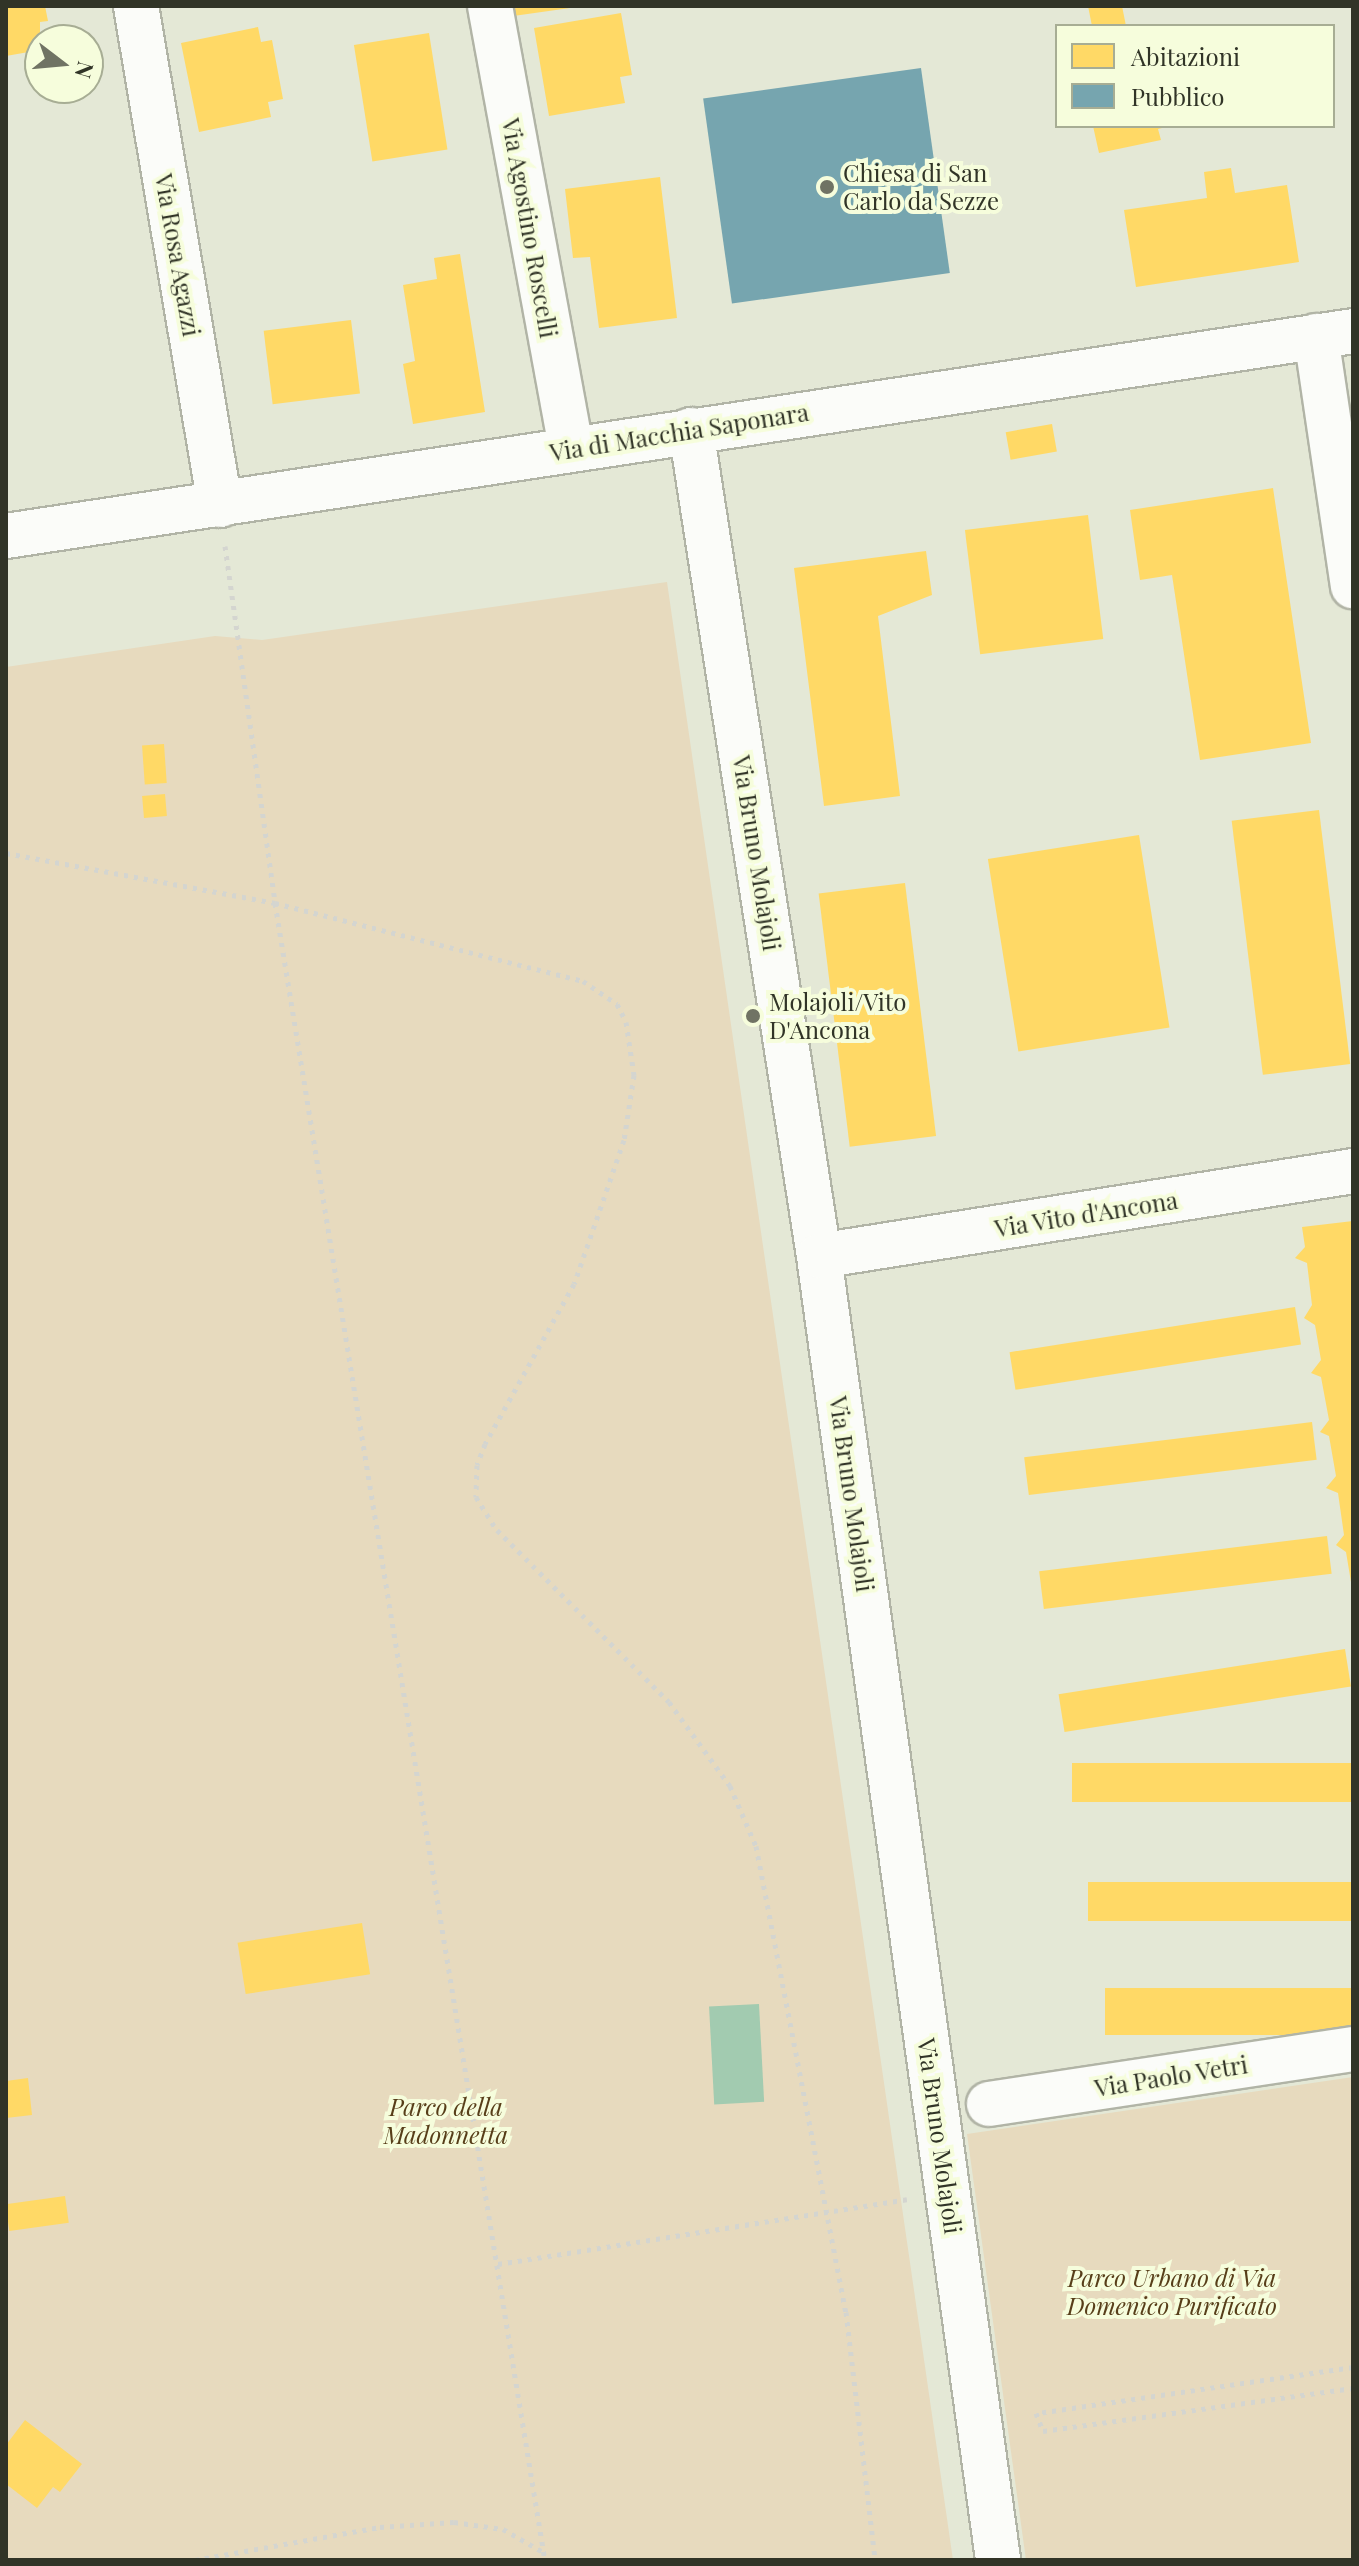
<!DOCTYPE html>
<html>
<head>
<meta charset="utf-8">
<style>
	body { margin:0 }
	#map { position:relative; width:1359px; height:2566px; overflow:hidden; background:#e4e8d6; font-family:"Playfair Display",serif }
	div>[style] { position:absolute }
	.green>* { inset:0; background:#e7dabe }
	.water>* { inset:0; background:#a2cbb0; transform-origin:0 0 }
	.homes>* { inset:0; background:#ffd966; transform-origin:0 0 }
	.public>* { inset:0; background:#76a5af; transform-origin:0 0 }
	.path>* { height:5px; margin-top:-2.5px; transform-origin:0; background:repeating-linear-gradient(90deg,#d4d5d0 0 4px,transparent 0 10px) }
	.roads { filter:drop-shadow(2px 0 #b1b4a6) drop-shadow(-2px 0 #b1b4a6) drop-shadow(0 2px #b1b4a6) drop-shadow(0 -2px #b1b4a6) }
	.minor>* { height:44px; margin:-22px; padding:0 22px; transform-origin:22px; border-radius:22px; background:#fbfcf9 }
	.dots>* { width:22px; height:22px; translate:-50% -50%; box-sizing:border-box; border:4px solid #f6fddc; border-radius:50% }
	span { translate:-50% -50%; white-space:nowrap; text-align:center; line-height:1.15; -webkit-text-stroke:8px #f6fddc; paint-order:stroke }
	.poi-label { font-size:24px; color:#313427 }
	.left { translate:0 -50%; text-align:left }
	.street-label { font-size:24px; color:#313427 }
	.park-label { font-size:24px; color:#573e19; font-style:italic }
	.frame { position:absolute; inset:0; border:8px solid #313427; pointer-events:none }
	.legend { position:absolute; left:1055px; top:24px; width:280px; height:104px; box-sizing:border-box; background:#f6fddc; border:2px solid #a7ad94; margin:0; padding:10px 14px; list-style:none; font-size:24px; color:#313427 }
	.legend li { display:flex; align-items:center; gap:16px; height:40px }
	.legend b { width:40px; border:2px solid #a7ad94 }
	.north { position:absolute; left:24px; top:24px; width:80px; height:80px; box-sizing:border-box; background:#f6fddc; border:2px solid #a7ad94; border-radius:50%; rotate:106deg; font-size:22px; font-weight:700; line-height:32px; text-align:center; color:#313427 }
	.north::after { content:''; display:block; margin:auto; width:28px; height:36px; background:#707364; clip-path:polygon(50% 0,100% 100%,50% 72%,0 100%) }
</style>
</head>
<body>
<div id="map">
	<div class="green">
		<div style="clip-path:polygon(667px 582px,953px 2560px,6px 2560px,6px 667px,215px 636px,262px 640px)"></div>
		<div style="clip-path:polygon(1353px 2077px,1353px 2560px,1026px 2560px,967px 2134px)"></div>
	</div>
	<div class="water">
		<div style="left:759px;top:2004px;width:98px;height:50px;rotate:87deg"></div>
	</div>
	<div class="homes">
		<div style="clip-path:polygon(6px 6px,45px 6px,48px 21px,40px 22px,40px 50px,6px 56px)"></div>
		<div style="clip-path:polygon(505px 6px,570px 6px,570px 8px,507px 17px)"></div>
		<div style="clip-path:polygon(1088px 6px,1122px 6px,1126px 26px,1092px 26px)"></div>
		<div style="clip-path:polygon(621px 13px,632px 75px,620px 77px,625px 103px,549px 116px,534px 28px)"></div>
		<div style="clip-path:polygon(258px 27px,261px 42px,272px 40px,283px 99px,268px 102px,271px 117px,199px 132px,181px 43px)"></div>
		<div style="left:429px;top:33px;width:118px;height:76px;rotate:81deg"></div>
		<div style="clip-path:polygon(1093px 126px,1165px 126px,1166px 127px,1158px 129px,1161px 140px,1099px 153px)"></div>
		<div style="clip-path:polygon(1231px 168px,1235px 193px,1287px 185px,1299px 262px,1136px 287px,1124px 210px,1207px 198px,1204px 172px)"></div>
		<div style="clip-path:polygon(660px 177px,677px 318px,599px 328px,590px 257px,573px 258px,565px 189px)"></div>
		<div style="clip-path:polygon(460px 254px,485px 412px,413px 424px,403px 364px,415px 361px,403px 285px,437px 279px,434px 258px)"></div>
		<div style="left:351px;top:320px;width:74px;height:88px;rotate:83deg"></div>
		<div style="left:1052px;top:424px;width:28px;height:47px;rotate:80deg"></div>
		<div style="clip-path:polygon(1273px 488px,1311px 743px,1200px 760px,1172px 575px,1140px 580px,1130px 510px)"></div>
		<div style="left:1088px;top:515px;width:125px;height:124px;rotate:83deg"></div>
		<div style="clip-path:polygon(926px 551px,932px 595px,878px 616px,900px 796px,824px 806px,794px 568px)"></div>
		<div style="left:164px;top:744px;width:39px;height:22px;rotate:86deg"></div>
		<div style="left:165px;top:794px;width:22px;height:23px;rotate:85deg"></div>
		<div style="left:1319px;top:810px;width:256px;height:88px;rotate:83deg"></div>
		<div style="left:1139px;top:835px;width:195px;height:153px;rotate:81deg"></div>
		<div style="left:905px;top:883px;width:255px;height:87px;rotate:83deg"></div>
		<div style="clip-path:polygon(1353px 1221px,1353px 1582px,1351px 1582px,1346px 1552px,1336px 1545px,1344px 1535px,1338px 1493px,1326px 1488px,1336px 1476px,1329px 1436px,1320px 1432px,1329px 1420px,1321px 1377px,1311px 1373px,1321px 1360px,1315px 1325px,1304px 1318px,1312px 1305px,1307px 1263px,1295px 1258px,1305px 1247px,1302px 1227px)"></div>
		<div style="left:1295px;top:1307px;width:38px;height:289px;rotate:81deg"></div>
		<div style="left:1312px;top:1422px;width:38px;height:290px;rotate:83deg"></div>
		<div style="left:1327px;top:1536px;width:38px;height:290px;rotate:83deg"></div>
		<div style="left:1345px;top:1649px;width:38px;height:290px;rotate:81deg"></div>
		<div style="left:1353px;top:1763px;width:39px;height:281px;rotate:90deg"></div>
		<div style="left:1353px;top:1882px;width:39px;height:265px;rotate:90deg"></div>
		<div style="left:362px;top:1923px;width:52px;height:126px;rotate:81deg"></div>
		<div style="left:1353px;top:1988px;width:47px;height:248px;rotate:90deg"></div>
		<div style="clip-path:polygon(28px 2078px,32px 2115px,6px 2118px,6px 2081px)"></div>
		<div style="left:65px;top:2196px;width:27px;height:60px;rotate:82deg"></div>
		<div style="clip-path:polygon(25px 2420px,82px 2464px,60px 2492px,53px 2487px,37px 2508px,6px 2484px,6px 2445px)"></div>
	</div>
	<div class="public">
		<div style="left:921px;top:68px;width:207px;height:220px;rotate:82deg"></div>
	</div>
	<div class="path">
		<div style="left:225px;top:546px;width:360px;rotate:82deg"></div>
		<div style="left:275px;top:903px;width:1679px;rotate:80.75deg"></div>
		<div style="left:6px;top:853px;width:274px;rotate:10.5deg"></div>
		<div style="left:275px;top:903px;width:318px;rotate:14.2deg"></div>
		<div style="left:583px;top:981px;width:41px;rotate:34.1deg"></div>
		<div style="left:617px;top:1004px;width:20px;rotate:63deg"></div>
		<div style="left:626px;top:1022px;width:54px;rotate:81.4deg"></div>
		<div style="left:634px;top:1075px;width:66px;rotate:98.7deg"></div>
		<div style="left:624px;top:1140px;width:152px;rotate:109.1deg"></div>
		<div style="left:574px;top:1284px;width:183px;rotate:119.1deg"></div>
		<div style="left:485px;top:1444px;width:22px;rotate:111deg"></div>
		<div style="left:477px;top:1465px;width:32px;rotate:92deg"></div>
		<div style="left:476px;top:1497px;width:39px;rotate:58deg"></div>
		<div style="left:497px;top:1530px;width:243px;rotate:45deg"></div>
		<div style="left:669px;top:1702px;width:104px;rotate:54deg"></div>
		<div style="left:730px;top:1786px;width:65px;rotate:66.6deg"></div>
		<div style="left:756px;top:1846px;width:475px;rotate:79.1deg"></div>
		<div style="left:846px;top:2312px;width:250px;rotate:83.3deg"></div>
		<div style="left:498px;top:2264px;width:414px;rotate:-9deg"></div>
		<div style="left:1353px;top:2367px;width:320px;rotate:171.7deg"></div>
		<div style="left:1036px;top:2413px;width:19px;rotate:69deg"></div>
		<div style="left:1043px;top:2431px;width:313px;rotate:-7.9deg"></div>
		<div style="left:195px;top:2560px;width:188px;rotate:-10.1deg"></div>
		<div style="left:380px;top:2527px;width:74px;rotate:-3.9deg"></div>
		<div style="left:454px;top:2522px;width:49px;rotate:8.1deg"></div>
		<div style="left:503px;top:2529px;width:46px;rotate:29.9deg"></div>
	</div>
	<div class="roads">
		<div class="minor">
			<div style="left:136px;top:6px;width:506px;rotate:80.44deg"></div>
			<div style="left:490px;top:6px;width:450px;rotate:79.6deg"></div>
			<div style="left:1316px;top:336px;width:253px;rotate:81.6deg"></div>
			<div style="left:691px;top:430px;width:836px;rotate:81.19deg"></div>
			<div style="left:819px;top:1256px;width:1316px;rotate:82.18deg"></div>
			<div style="left:6px;top:536px;width:1363px;rotate:-8.65deg"></div>
			<div style="left:819px;top:1256px;width:541px;rotate:-9.04deg"></div>
			<div style="left:989px;top:2104px;width:368px;rotate:-8.6deg"></div>
		</div>
	</div>
	<div class="dots">
		<div style="left:827px;top:187px;background:#707364"></div>
		<div style="left:753px;top:1016px;background:#707364"></div>
	</div>
	<div class="poi-label">
		<span class="left" style="left:843px;top:187px">Chiesa di San<br>Carlo da Sezze</span>
		<span class="left" style="left:769px;top:1016px">Molajoli/Vito<br>D'Ancona</span>
	</div>
	<div class="street-label">
		<span style="left:530px;top:228px;rotate:80deg">Via Agostino Roscelli</span>
		<span style="left:178px;top:255px;rotate:80deg">Via Rosa Agazzi</span>
		<span style="left:679px;top:432px;rotate:-9deg">Via di Macchia Saponara</span>
		<span style="left:757px;top:853px;rotate:81deg">Via Bruno Molajoli</span>
		<span style="left:1086px;top:1214px;rotate:-9deg">Via Vito d'Ancona</span>
		<span style="left:852px;top:1494px;rotate:82deg">Via Bruno Molajoli</span>
		<span style="left:1171px;top:2076px;rotate:-9deg">Via Paolo Vetri</span>
		<span style="left:940px;top:2136px;rotate:82deg">Via Bruno Molajoli</span>
	</div>
	<div class="park-label">
		<span style="left:446px;top:2121px">Parco della<br>Madonnetta</span>
		<span style="left:1172px;top:2292px">Parco Urbano di Via<br>Domenico Purificato</span>
	</div>
	<div class="frame"></div>
	<ul class="legend">
	<li><b style="height:22px;background:#ffd966"></b>Abitazioni</li>
	<li><b style="height:22px;background:#76a5af"></b>Pubblico</li>
	</ul>
	<div class="north">N</div>
</div>
</body>
</html>
